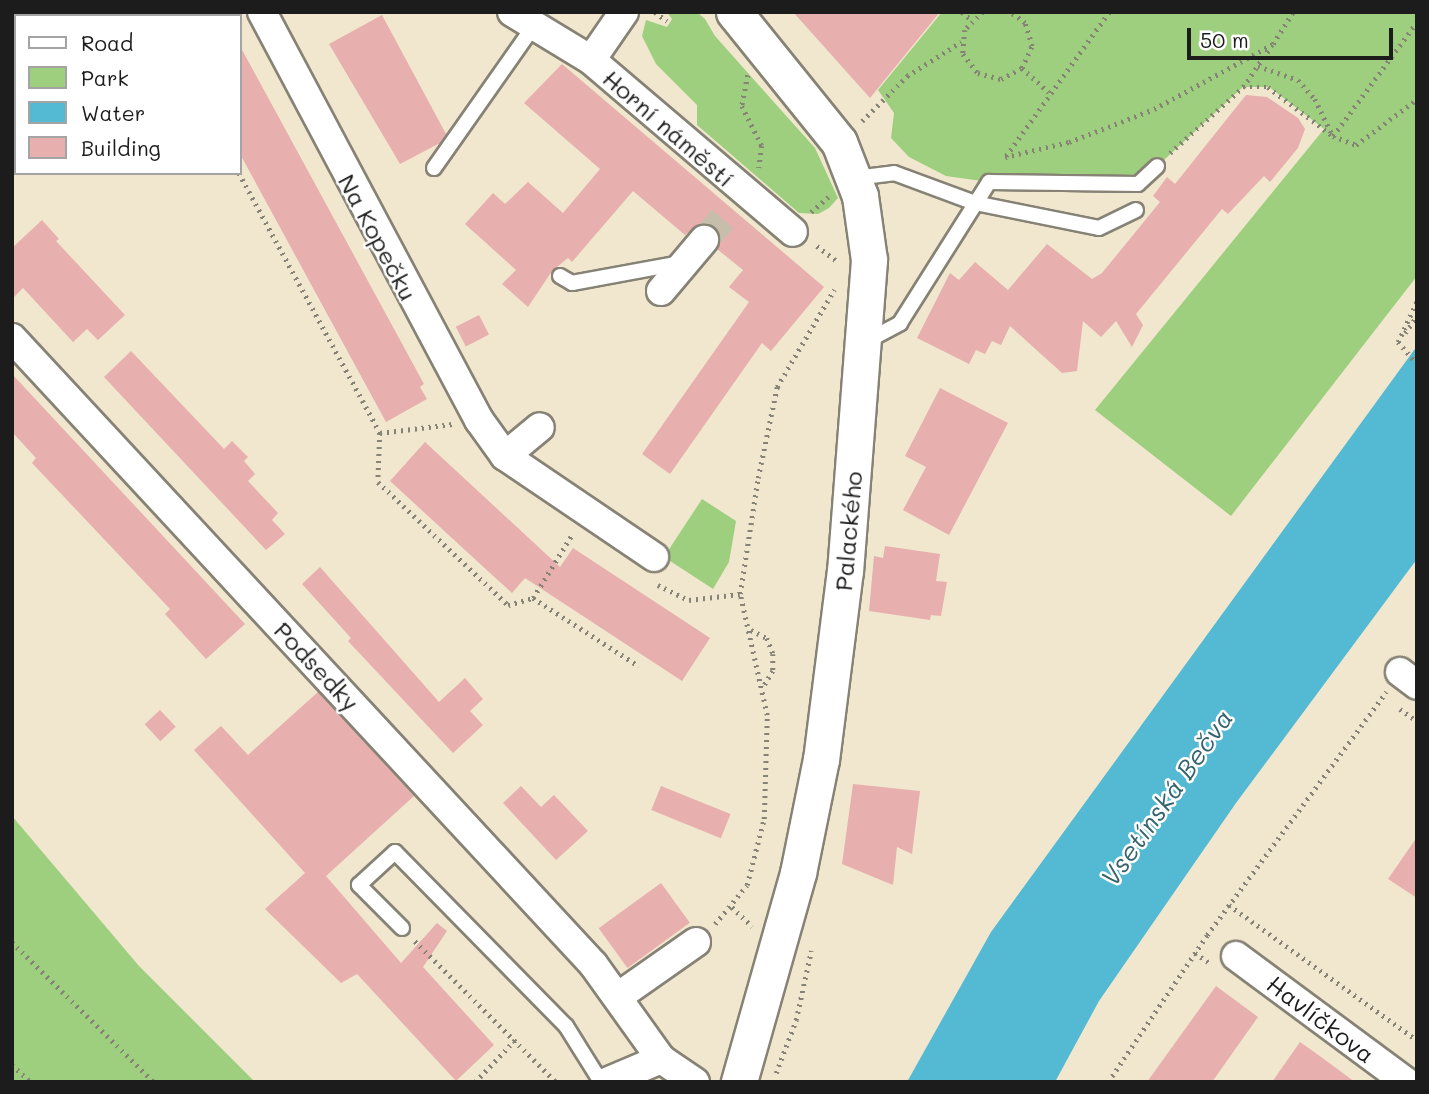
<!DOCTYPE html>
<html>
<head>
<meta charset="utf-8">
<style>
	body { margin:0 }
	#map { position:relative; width:1429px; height:1094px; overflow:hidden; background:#f1e7ce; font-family:Mali,sans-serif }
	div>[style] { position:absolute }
	.green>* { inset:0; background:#9ecf7e }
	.water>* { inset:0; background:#54b9d2 }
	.building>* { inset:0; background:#e7afad; transform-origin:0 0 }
	.minor-tunnel>* { height:28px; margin-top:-14px; transform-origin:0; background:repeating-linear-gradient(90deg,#c6beaa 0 28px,transparent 0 42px) }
	.path>* { height:4.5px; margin-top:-2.25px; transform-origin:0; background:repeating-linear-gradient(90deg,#868275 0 2px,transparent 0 7px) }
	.roads { filter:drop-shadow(2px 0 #868275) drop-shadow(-2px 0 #868275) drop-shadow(0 2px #868275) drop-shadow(0 -2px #868275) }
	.service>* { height:14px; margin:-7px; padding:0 7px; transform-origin:7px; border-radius:7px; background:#fff }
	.minor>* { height:28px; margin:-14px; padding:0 14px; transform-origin:14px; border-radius:14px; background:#fff }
	.tertiary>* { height:35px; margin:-17.5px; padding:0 17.5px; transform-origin:17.5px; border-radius:17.5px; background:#fff }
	span { translate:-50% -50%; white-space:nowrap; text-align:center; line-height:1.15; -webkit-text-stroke:5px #fff; paint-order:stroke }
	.street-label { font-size:24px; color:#1c1c1c }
	.water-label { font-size:26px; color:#35636e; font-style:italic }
	.frame { position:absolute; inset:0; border:14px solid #1c1c1c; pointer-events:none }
	.legend { position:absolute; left:14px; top:14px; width:228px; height:161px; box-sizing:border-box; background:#fff; border:2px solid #a4a4a4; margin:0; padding:9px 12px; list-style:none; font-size:21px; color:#1c1c1c }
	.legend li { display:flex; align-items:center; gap:14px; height:35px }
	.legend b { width:35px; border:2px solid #a4a4a4 }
	.scale { position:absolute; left:1187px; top:28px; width:206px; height:32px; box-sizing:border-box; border:4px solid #1c1c1c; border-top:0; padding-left:9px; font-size:21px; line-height:24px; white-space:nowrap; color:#1c1c1c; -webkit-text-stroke:5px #fff; paint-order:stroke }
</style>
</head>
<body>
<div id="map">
	<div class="green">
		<div style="clip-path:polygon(667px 12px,697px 12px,705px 19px,715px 36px,815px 148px,838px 198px,829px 208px,818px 214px,799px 213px,697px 125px,697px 105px,656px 64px,642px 36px,646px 20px,667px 27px,672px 19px)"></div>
		<div style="clip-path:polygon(942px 12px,1417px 12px,1417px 276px,1231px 516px,1095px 410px,1324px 129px,1269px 87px,1243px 87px,1138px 184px,989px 182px,946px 176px,909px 157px,891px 138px,894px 113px,878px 90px)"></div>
		<div style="clip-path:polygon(702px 499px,736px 521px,729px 562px,713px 589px,664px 557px)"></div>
		<div style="clip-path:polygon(12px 816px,139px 966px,255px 1082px,12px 1082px)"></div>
	</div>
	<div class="water">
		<div style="clip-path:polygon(1417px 346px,1417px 559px,1236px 803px,1099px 1001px,1055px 1082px,907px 1082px,991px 932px)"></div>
	</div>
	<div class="building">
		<div style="clip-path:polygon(793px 12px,940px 12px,870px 98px)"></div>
		<div style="clip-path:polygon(382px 15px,446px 134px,440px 143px,400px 164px,329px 44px)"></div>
		<div style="clip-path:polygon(240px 46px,424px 384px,420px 387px,427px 399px,386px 422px,240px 154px)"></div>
		<div style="clip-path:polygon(562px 64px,824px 287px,771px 351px,762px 343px,670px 474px,642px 454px,749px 302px,729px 287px,743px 270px,717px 249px,720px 235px,715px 228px,699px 224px,685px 235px,633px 191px,572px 262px,568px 258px,552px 271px,528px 307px,502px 284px,516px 270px,465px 224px,493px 193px,505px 204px,528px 182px,563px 213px,600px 169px,524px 103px)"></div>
		<div style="clip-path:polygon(1246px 95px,1267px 97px,1298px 118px,1305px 129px,1298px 148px,1270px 182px,1264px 176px,1228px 214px,1222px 209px,1136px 314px,1143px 325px,1132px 347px,1116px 321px,1101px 337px,1083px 321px,1077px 371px,1062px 373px,1010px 326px,1001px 345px,992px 341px,985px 354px,976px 350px,969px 364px,917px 338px,950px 273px,959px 280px,975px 262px,1008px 290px,1047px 244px,1092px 279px,1102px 273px,1160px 202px,1153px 196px,1167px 177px,1175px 184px)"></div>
		<div style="clip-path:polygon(42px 220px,59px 239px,56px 241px,125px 315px,98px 340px,87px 329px,73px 342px,23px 288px,12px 299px,12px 248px)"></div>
		<div style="left:479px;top:315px;width:22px;height:26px;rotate:63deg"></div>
		<div style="clip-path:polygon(131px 351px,224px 449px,232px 441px,248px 457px,244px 461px,255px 474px,248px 481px,278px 513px,272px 520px,285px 534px,266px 550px,104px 377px)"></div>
		<div style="clip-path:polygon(12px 374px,245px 624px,206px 659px,165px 614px,170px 609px,32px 463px,36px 458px,12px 432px)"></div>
		<div style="clip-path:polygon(940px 388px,1008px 423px,949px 535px,903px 510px,926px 467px,905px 456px)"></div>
		<div style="clip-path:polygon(425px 442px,560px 567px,573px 548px,710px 638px,682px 681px,525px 578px,512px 593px,478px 562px,390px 481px)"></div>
		<div style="clip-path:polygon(885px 546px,940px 554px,936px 581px,947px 582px,941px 616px,931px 615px,930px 620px,869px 611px,874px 556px,883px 558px)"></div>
		<div style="clip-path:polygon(320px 567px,439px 702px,465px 678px,483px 699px,470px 711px,483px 725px,453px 753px,348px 641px,351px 638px,302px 584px)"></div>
		<div style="clip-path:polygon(318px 692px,414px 796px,326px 876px,401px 963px,437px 923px,447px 931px,423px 967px,494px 1045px,456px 1081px,357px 974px,341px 983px,265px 909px,305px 873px,194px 750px,221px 726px,248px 755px)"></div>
		<div style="left:160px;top:710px;width:23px;height:21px;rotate:47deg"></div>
		<div style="clip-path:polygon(853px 784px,920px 791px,912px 854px,897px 847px,893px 885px,842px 864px)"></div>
		<div style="clip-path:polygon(521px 786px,541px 807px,554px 795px,588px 831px,556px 860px,503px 803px)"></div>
		<div style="left:661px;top:786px;width:75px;height:26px;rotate:22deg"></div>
		<div style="clip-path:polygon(1417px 837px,1417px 898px,1388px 879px)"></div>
		<div style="left:661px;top:883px;width:49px;height:77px;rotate:54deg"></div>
		<div style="clip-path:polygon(1216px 986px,1258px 1017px,1212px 1082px,1147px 1082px)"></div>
		<div style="clip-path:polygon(1300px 1042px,1317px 1054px,1355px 1082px,1272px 1082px)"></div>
	</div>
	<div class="minor-tunnel">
		<div style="left:704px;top:240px;width:39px;rotate:-48deg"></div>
	</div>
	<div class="path">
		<div style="left:655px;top:12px;width:15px;rotate:37deg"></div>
		<div style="left:962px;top:12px;width:13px;rotate:39deg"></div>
		<div style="left:983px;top:12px;width:25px;rotate:135deg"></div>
		<div style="left:965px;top:30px;width:24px;rotate:95deg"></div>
		<div style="left:963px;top:54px;width:24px;rotate:52deg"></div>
		<div style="left:978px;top:73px;width:24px;rotate:15deg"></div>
		<div style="left:1001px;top:79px;width:24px;rotate:-28deg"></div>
		<div style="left:1022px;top:68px;width:24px;rotate:-66deg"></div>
		<div style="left:1032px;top:46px;width:24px;rotate:-107deg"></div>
		<div style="left:1025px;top:23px;width:19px;rotate:-144deg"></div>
		<div style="left:1142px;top:12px;width:38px"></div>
		<div style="left:1258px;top:66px;width:42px;rotate:19.3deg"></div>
		<div style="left:1298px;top:80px;width:25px;rotate:48deg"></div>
		<div style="left:1315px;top:99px;width:41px;rotate:64.1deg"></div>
		<div style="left:1333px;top:136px;width:142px;rotate:-53.6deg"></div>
		<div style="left:1022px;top:68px;width:36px;rotate:42deg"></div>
		<div style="left:748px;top:75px;width:32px;rotate:101deg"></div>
		<div style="left:742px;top:106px;width:45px;rotate:63.4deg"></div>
		<div style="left:762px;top:146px;width:22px;rotate:98deg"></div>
		<div style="left:1243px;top:87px;width:47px;rotate:-55.3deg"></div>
		<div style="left:862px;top:121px;width:64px;rotate:-45deg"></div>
		<div style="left:907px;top:76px;width:64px;rotate:-32.2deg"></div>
		<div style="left:1170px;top:153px;width:98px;rotate:-42.1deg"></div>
		<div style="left:1243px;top:87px;width:25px"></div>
		<div style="left:1268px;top:87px;width:81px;rotate:37deg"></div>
		<div style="left:1333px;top:136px;width:25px;rotate:21deg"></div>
		<div style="left:1356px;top:145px;width:76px;rotate:-37deg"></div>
		<div style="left:1006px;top:156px;width:177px;rotate:-54.4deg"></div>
		<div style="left:1005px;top:157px;width:66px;rotate:-13.2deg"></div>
		<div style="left:1069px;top:142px;width:91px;rotate:-21.2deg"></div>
		<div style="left:1154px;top:109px;width:136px;rotate:-28.6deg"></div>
		<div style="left:1273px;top:44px;width:38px;rotate:-58deg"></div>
		<div style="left:239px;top:173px;width:296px;rotate:61.5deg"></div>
		<div style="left:380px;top:433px;width:49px;rotate:92.3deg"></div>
		<div style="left:378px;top:482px;width:179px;rotate:43.4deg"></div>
		<div style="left:508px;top:605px;width:26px;rotate:-16deg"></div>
		<div style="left:533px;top:598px;width:126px;rotate:32.7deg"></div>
		<div style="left:811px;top:212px;width:23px;rotate:-41deg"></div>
		<div style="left:817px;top:246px;width:25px;rotate:37deg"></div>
		<div style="left:1405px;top:333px;width:21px;rotate:-55deg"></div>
		<div style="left:1398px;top:342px;width:45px;rotate:-65.1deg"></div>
		<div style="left:1398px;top:342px;width:28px;rotate:48deg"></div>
		<div style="left:380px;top:433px;width:73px;rotate:-7.1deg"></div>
		<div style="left:658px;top:585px;width:34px;rotate:26deg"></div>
		<div style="left:689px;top:600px;width:51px;rotate:-6.7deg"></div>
		<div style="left:533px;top:598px;width:76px;rotate:-58.4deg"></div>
		<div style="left:751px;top:630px;width:18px;rotate:27deg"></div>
		<div style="left:767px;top:638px;width:17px;rotate:69deg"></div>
		<div style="left:773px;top:654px;width:17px;rotate:90deg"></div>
		<div style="left:773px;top:671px;width:17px;rotate:121deg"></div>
		<div style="left:1400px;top:709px;width:21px;rotate:35deg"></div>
		<div style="left:1229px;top:905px;width:231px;rotate:35.7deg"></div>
		<div style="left:732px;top:907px;width:28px;rotate:44deg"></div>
		<div style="left:715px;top:924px;width:50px;rotate:-50.6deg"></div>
		<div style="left:747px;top:885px;width:68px;rotate:-75.6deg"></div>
		<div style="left:764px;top:819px;width:104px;rotate:-88.3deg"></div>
		<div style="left:767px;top:715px;width:124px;rotate:-102.6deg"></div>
		<div style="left:740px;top:594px;width:117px;rotate:-81.2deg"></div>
		<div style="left:758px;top:478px;width:93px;rotate:-78.2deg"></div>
		<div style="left:777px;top:387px;width:113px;rotate:-59.6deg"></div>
		<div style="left:415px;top:941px;width:199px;rotate:45deg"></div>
		<div style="left:12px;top:942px;width:199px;rotate:44.6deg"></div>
		<div style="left:1195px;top:953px;width:18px;rotate:34deg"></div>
		<div style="left:12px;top:1065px;width:25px;rotate:42deg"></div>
		<div style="left:776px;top:1073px;width:57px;rotate:-69.3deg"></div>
		<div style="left:796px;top:1020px;width:71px;rotate:-77.7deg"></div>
		<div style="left:475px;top:1082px;width:58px;rotate:-46.4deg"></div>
		<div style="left:1108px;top:1082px;width:177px;rotate:-56deg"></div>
		<div style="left:1207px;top:935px;width:302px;rotate:-53.6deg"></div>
	</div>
	<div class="roads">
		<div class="service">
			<div style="left:434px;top:168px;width:172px;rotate:-54.9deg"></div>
			<div style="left:855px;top:178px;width:39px;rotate:-7deg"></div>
			<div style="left:894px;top:173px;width:86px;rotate:20.3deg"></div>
			<div style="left:975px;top:203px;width:126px;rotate:11.4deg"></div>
			<div style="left:1099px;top:228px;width:41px;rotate:-25.9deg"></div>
			<div style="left:560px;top:276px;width:14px;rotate:30deg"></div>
			<div style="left:572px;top:283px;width:111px;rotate:-10.4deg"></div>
			<div style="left:865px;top:342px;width:40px;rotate:-28deg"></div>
			<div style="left:900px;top:323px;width:167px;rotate:-57.7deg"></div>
			<div style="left:989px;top:182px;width:149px;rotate:0.8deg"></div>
			<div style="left:1138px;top:184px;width:26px;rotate:-43deg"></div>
			<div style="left:402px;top:928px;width:61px;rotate:-135deg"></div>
			<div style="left:359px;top:885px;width:49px;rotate:-42.5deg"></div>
			<div style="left:395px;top:852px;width:244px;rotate:45.5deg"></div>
			<div style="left:566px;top:1026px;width:66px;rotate:58deg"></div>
		</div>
		<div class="minor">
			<div style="left:262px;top:12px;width:462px;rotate:62deg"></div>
			<div style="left:479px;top:420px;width:44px;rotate:54.2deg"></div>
			<div style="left:505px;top:456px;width:180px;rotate:34.1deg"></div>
			<div style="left:512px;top:12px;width:92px;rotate:31.3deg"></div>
			<div style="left:624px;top:12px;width:58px;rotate:124.5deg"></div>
			<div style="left:591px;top:60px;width:265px;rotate:40.4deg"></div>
			<div style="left:661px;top:291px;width:67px;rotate:-49.9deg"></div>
			<div style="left:12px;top:338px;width:854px;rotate:47.14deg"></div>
			<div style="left:593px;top:964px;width:117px;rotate:54.4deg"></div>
			<div style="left:661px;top:1059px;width:41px;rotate:34.1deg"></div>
			<div style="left:505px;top:456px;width:45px;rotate:-39.6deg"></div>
			<div style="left:1400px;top:672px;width:21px;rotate:37deg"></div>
			<div style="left:1236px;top:956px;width:212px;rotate:36.5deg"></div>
			<div style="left:619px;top:996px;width:94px;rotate:-35deg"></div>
			<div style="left:607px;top:1082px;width:59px;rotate:-23.1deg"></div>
		</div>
		<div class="tertiary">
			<div style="left:734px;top:12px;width:167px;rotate:51.1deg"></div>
			<div style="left:839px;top:142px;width:58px;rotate:68.7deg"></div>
			<div style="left:860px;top:196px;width:65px;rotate:82deg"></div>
			<div style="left:869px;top:260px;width:311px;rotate:94.4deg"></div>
			<div style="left:845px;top:570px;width:191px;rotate:97.2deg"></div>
			<div style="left:821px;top:759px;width:116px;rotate:101.4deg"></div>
			<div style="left:798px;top:873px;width:217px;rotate:105.8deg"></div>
		</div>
	</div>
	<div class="street-label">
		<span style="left:669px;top:128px;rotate:41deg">Horní náměstí</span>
		<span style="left:378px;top:237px;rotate:62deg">Na Kopečku</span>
		<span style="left:848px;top:531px;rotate:-85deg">Palackého</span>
		<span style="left:317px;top:666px;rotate:47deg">Podsedky</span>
		<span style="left:1321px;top:1019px;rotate:37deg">Havlíčkova</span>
	</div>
	<div class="water-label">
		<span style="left:1167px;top:798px;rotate:-55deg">Vsetínská Bečva</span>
	</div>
	<div class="frame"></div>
	<ul class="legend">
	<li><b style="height:9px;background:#fff"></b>Road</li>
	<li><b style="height:19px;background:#9ecf7e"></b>Park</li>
	<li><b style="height:19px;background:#54b9d2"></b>Water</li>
	<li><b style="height:19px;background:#e7afad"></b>Building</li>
	</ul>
	<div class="scale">50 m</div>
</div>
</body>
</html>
